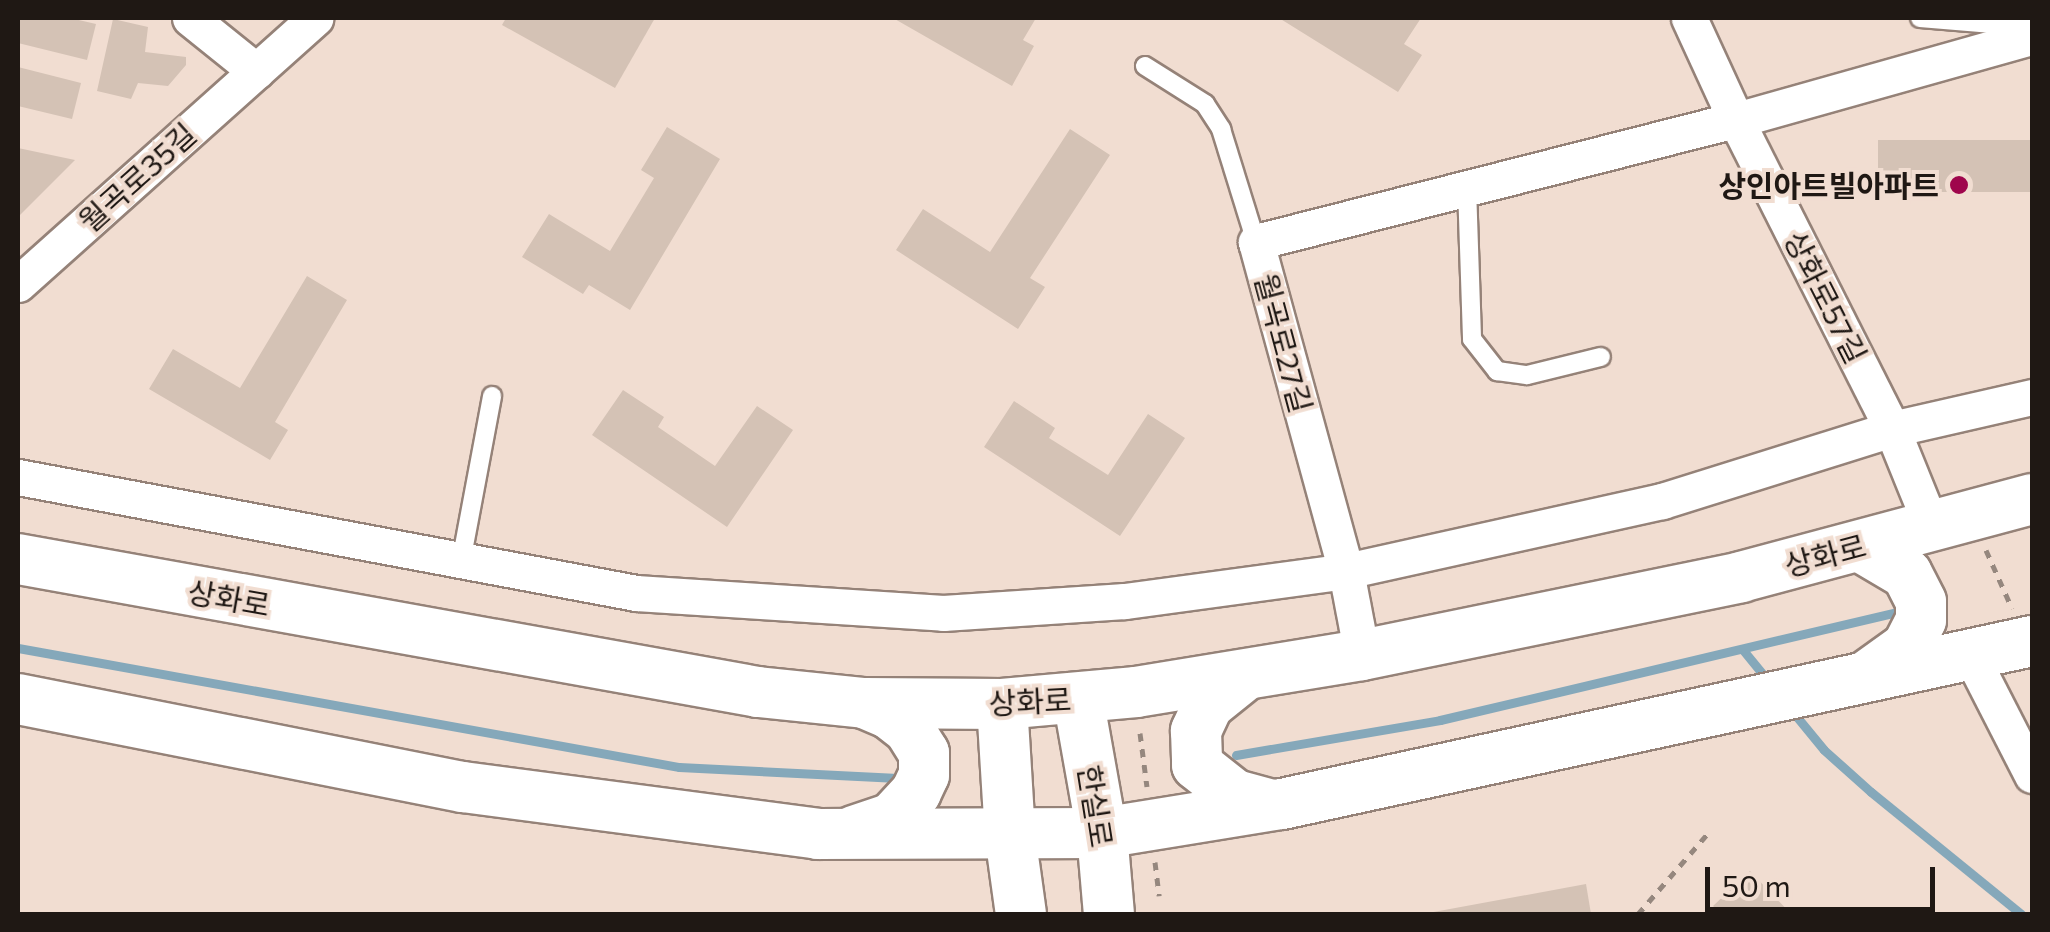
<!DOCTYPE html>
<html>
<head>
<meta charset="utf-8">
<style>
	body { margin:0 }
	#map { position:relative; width:2050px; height:932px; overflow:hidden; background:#f1ddd1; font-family:Commissioner,"Noto Sans KR",sans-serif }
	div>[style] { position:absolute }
	.stream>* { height:9px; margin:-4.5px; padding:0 4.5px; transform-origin:4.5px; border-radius:4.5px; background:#85a8ba }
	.building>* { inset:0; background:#d4c2b5; transform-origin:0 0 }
	.path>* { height:5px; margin-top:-2.5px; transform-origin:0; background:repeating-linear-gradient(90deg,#95877e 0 8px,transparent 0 16px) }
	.roads { filter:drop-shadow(2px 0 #958278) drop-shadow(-2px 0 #958278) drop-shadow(0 2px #958278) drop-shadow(0 -2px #958278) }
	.service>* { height:18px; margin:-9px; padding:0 9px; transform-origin:9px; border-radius:9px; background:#fff }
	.minor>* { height:35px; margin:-17.5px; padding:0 17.5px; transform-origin:17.5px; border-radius:17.5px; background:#fff }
	.secondary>* { height:50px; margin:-25px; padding:0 25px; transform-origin:25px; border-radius:25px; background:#fff }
	.dots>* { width:28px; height:28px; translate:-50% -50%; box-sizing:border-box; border:5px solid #f1ddd1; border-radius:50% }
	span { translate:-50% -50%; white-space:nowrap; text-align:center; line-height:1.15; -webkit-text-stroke:8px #f1ddd1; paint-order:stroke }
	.street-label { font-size:30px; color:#1f1814 }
	.poi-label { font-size:30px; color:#1f1814; font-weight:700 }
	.right { translate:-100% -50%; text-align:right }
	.frame { position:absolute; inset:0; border:20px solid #1f1814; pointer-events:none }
	.scale { position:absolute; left:1705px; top:867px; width:230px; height:45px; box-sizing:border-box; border:5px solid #1f1814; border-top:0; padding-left:12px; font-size:30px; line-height:35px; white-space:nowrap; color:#1f1814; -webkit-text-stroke:8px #f1ddd1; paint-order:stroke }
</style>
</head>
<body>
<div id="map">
	<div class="stream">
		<div style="left:18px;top:648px;width:672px;rotate:10.21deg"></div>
		<div style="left:679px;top:767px;width:219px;rotate:2.9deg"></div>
		<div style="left:1743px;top:650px;width:43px;rotate:50.7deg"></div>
		<div style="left:1792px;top:711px;width:50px;rotate:50.6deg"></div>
		<div style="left:1824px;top:750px;width:63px;rotate:41.8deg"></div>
		<div style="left:1871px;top:792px;width:193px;rotate:39.1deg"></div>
		<div style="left:1236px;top:755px;width:207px;rotate:-9.7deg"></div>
		<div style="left:1440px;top:720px;width:478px;rotate:-13.3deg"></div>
	</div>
	<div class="building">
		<div style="clip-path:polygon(18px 18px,70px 18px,96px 24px,87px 60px,18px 43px)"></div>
		<div style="clip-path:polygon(506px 18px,655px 18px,615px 88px,502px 25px)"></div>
		<div style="clip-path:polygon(893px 18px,1036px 18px,1023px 40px,1034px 46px,1012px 86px)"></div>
		<div style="clip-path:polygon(1279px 18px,1421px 18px,1404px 44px,1422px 55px,1398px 92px)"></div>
		<div style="clip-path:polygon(113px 19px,148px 27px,145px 52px,186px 57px,186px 65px,168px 86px,138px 83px,131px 99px,97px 91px)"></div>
		<div style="clip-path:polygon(18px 67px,81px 83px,72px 119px,18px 106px)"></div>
		<div style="clip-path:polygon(667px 127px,720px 159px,630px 310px,589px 285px,583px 294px,522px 257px,549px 214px,610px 251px,654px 178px,641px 170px)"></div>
		<div style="clip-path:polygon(1070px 129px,1110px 155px,1030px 278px,1045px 287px,1018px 329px,896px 250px,923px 209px,990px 252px)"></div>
		<div style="left:2032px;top:140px;width:52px;height:154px;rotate:90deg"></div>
		<div style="clip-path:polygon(18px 148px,75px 160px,18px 217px)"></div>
		<div style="clip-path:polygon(307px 276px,347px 300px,275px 422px,288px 430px,270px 460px,149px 389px,173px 349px,240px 388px)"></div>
		<div style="clip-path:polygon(623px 390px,664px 417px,658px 427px,715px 466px,757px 406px,793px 430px,727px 527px,592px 435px)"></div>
		<div style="clip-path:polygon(1014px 401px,1055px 428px,1049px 438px,1108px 475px,1148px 414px,1185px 438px,1120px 536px,984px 447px)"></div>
		<div style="clip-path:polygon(1750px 871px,1791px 914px,1721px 914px,1713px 906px)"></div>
		<div style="clip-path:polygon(1586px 884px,1591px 914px,1428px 914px,1428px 913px)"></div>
	</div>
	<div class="path">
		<div style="left:1986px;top:550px;width:64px;rotate:65.9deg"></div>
		<div style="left:1140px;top:733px;width:54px;rotate:82.6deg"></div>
		<div style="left:1155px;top:862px;width:34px;rotate:83deg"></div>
		<div style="left:1638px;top:914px;width:108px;rotate:-49.1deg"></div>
	</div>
	<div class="roads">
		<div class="service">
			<div style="left:1920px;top:18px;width:109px;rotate:4.7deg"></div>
			<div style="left:1145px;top:66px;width:71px;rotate:32.3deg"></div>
			<div style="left:1205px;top:104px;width:30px;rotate:57deg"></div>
			<div style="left:1221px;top:129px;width:118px;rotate:72.8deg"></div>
			<div style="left:1467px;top:187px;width:152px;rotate:88.1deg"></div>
			<div style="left:1472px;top:339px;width:41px;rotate:52deg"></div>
			<div style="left:1497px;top:371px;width:30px;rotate:8deg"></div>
			<div style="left:1527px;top:375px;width:76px;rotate:-13.7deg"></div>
			<div style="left:461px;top:562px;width:169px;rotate:-79.4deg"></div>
		</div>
		<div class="minor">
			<div style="left:190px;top:18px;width:85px;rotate:38.8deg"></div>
			<div style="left:1689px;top:18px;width:112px;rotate:65.3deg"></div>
			<div style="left:1736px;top:120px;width:346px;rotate:63.2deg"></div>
			<div style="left:1892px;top:429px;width:104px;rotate:67.9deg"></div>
			<div style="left:18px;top:284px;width:399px;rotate:-41.8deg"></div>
			<div style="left:18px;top:477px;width:629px;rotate:10.63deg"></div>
			<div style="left:636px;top:593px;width:308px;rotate:3.7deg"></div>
			<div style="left:943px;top:613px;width:182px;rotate:-3.8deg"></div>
			<div style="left:1125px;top:601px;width:223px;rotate:-7.7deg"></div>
			<div style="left:1346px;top:571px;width:324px;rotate:-12.5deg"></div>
			<div style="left:1662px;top:501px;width:241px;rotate:-17.4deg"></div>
			<div style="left:1892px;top:429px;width:144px;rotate:-12.9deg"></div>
			<div style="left:1970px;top:654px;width:136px;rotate:62.9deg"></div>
			<div style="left:1362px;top:655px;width:86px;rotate:-100.8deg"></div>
			<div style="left:1346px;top:571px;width:341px;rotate:-105.3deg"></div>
			<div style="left:1256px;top:242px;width:495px;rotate:-14.3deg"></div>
			<div style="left:1736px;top:120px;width:307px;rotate:-15.7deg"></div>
		</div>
		<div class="secondary">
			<div style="left:1861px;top:547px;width:53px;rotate:30.4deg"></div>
			<div style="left:1907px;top:574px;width:31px;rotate:63deg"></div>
			<div style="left:1921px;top:602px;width:18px;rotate:90deg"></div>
			<div style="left:1921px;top:620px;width:30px;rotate:117deg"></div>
			<div style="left:1907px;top:647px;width:48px;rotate:144.3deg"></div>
			<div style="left:18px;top:559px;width:752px;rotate:10.19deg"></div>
			<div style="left:758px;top:692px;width:107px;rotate:5.9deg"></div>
			<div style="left:864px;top:703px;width:138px;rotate:0.4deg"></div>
			<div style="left:1002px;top:704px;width:135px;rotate:-5.1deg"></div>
			<div style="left:1136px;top:692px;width:229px;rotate:-9.3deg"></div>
			<div style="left:1362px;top:655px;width:387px;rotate:-11.6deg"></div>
			<div style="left:1741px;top:577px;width:301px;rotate:-15deg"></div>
			<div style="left:1244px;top:676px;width:46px;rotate:141.1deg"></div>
			<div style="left:1208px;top:705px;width:29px;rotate:115deg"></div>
			<div style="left:1196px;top:731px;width:34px;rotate:88deg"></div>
			<div style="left:1197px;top:765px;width:48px;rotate:38.3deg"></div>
			<div style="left:1235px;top:795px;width:38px;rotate:15deg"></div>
			<div style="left:1078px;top:698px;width:137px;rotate:79.9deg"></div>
			<div style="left:1102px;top:833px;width:81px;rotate:85.1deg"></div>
			<div style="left:18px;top:699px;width:454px;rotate:11.2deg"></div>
			<div style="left:463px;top:787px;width:358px;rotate:7.5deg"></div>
			<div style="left:818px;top:834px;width:284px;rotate:-0.2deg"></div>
			<div style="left:1102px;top:833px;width:182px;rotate:-9.2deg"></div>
			<div style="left:1282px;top:804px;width:768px;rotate:-12.26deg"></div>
			<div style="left:1002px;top:704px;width:131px;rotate:86.5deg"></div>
			<div style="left:1010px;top:835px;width:80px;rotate:82.1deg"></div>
			<div style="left:854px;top:831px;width:40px;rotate:-18.9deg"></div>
			<div style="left:892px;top:818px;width:35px;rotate:-47deg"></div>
			<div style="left:916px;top:792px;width:19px;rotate:-65deg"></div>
			<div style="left:924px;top:775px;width:22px;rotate:-90deg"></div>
			<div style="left:924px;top:753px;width:28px;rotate:-122deg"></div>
			<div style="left:909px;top:729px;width:24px;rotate:-142deg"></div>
			<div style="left:890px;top:714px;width:28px;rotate:-157deg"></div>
		</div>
	</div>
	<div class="dots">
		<div style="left:1959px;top:185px;background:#9f064c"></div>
	</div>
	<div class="street-label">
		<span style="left:137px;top:177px;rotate:-42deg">월곡로35길</span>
		<span style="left:1826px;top:297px;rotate:63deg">상화로57길</span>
		<span style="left:1284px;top:343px;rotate:75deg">월곡로27길</span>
		<span style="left:1825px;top:555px;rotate:-15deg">상화로</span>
		<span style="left:229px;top:598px;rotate:10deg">상화로</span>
		<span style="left:1030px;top:701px;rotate:-3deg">상화로</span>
		<span style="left:1096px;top:806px;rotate:81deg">한실로</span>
	</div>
	<div class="poi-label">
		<span class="right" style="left:1939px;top:185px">상인아트빌아파트</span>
	</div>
	<div class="frame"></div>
	<div class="scale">50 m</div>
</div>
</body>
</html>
